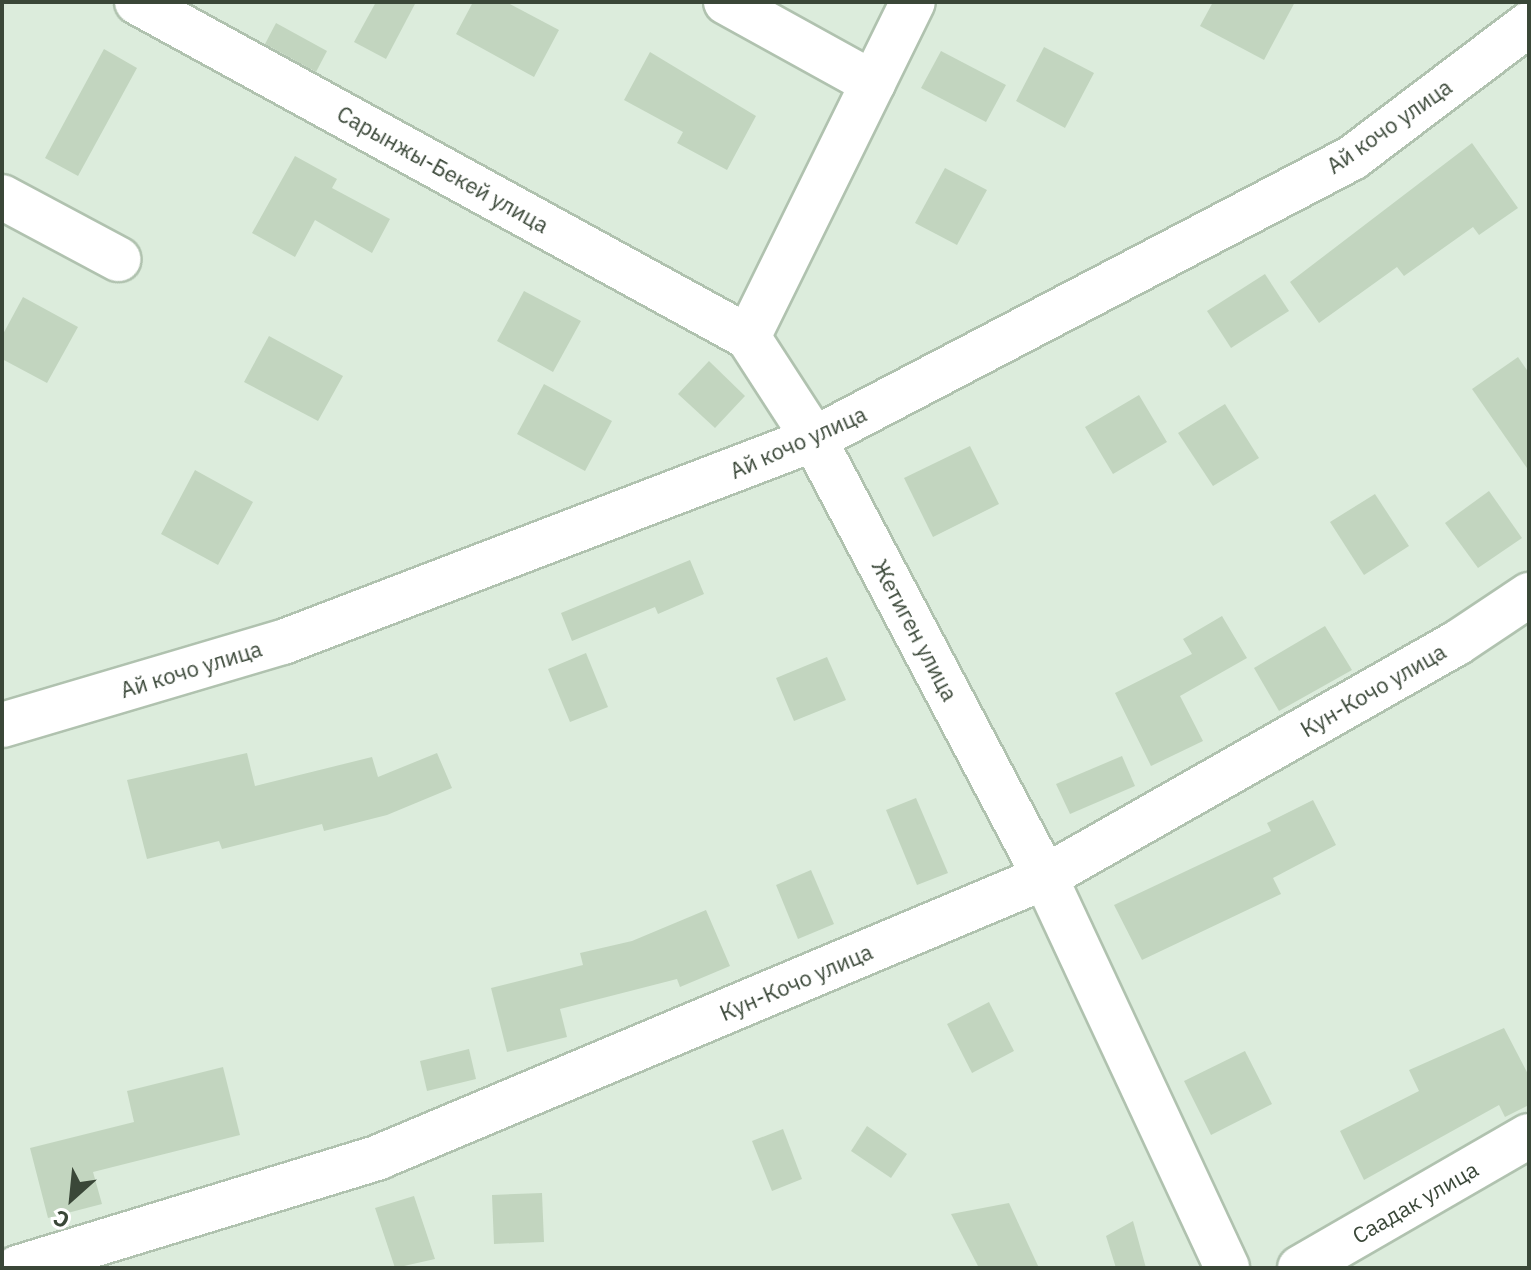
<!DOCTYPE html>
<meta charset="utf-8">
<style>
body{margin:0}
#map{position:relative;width:1531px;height:1270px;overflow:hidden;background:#eaf4ea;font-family:"IBM Plex Sans",sans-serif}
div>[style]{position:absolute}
.residential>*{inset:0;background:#dcecdc}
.building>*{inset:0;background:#c2d5bf}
.roads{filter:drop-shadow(2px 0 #b0c2af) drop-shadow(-2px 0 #b0c2af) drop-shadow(0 2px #b0c2af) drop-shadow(0 -2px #b0c2af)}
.minor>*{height:44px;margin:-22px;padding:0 22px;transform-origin:22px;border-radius:22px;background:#fff}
span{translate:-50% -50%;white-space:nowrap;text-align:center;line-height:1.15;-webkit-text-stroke:6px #fff;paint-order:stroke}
.street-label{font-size:22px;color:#3a4738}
.frame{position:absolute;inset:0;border:4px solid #3a4738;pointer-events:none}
.north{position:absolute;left:32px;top:1158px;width:80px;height:80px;-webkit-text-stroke:6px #fff;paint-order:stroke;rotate:207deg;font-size:22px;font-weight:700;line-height:32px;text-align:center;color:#3a4738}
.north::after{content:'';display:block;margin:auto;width:28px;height:36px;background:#3a4738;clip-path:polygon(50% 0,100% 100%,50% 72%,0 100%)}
</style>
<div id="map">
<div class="residential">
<div style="clip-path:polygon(2px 2px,1529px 2px,1529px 1268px,2px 1268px)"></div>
</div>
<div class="building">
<div style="clip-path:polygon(376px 2px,416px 2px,386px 59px,354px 42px)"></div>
<div style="clip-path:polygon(473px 2px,506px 2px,559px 30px,534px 77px,456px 34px)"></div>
<div style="clip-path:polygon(1213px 2px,1295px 2px,1264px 60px,1200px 26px)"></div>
<div style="clip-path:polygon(276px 23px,327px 51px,316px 72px,265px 44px)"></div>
<div style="clip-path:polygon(1044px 47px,1094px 73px,1065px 128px,1016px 101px)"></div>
<div style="clip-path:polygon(104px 49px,137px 68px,78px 176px,45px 158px)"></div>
<div style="clip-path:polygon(941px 51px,1006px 85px,986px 122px,921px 88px)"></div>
<div style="clip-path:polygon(650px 52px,756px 116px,727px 170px,677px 143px,683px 132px,624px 100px)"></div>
<div style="clip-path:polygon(1472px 143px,1518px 208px,1479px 235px,1473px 227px,1404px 276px,1397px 267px,1319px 323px,1290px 282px)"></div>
<div style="clip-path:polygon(295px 156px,337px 179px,332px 188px,390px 219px,372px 253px,315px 220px,295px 257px,252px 233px)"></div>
<div style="clip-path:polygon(945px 168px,987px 190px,957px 245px,915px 223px)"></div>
<div style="clip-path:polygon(1265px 274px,1289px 311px,1231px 348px,1207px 311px)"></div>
<div style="clip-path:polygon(524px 291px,581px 321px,553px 372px,497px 341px)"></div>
<div style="clip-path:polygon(23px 297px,78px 327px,47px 383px,2px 359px,2px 336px)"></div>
<div style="clip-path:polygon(269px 336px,343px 376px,318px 421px,244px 382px)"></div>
<div style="clip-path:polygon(1518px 357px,1529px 373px,1529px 471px,1472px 389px)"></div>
<div style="clip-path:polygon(709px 361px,745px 396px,715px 428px,678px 394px)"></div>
<div style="clip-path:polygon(544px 384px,612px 421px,585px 471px,517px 434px)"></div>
<div style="clip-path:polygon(1139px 395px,1167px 442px,1113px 474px,1085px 427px)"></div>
<div style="clip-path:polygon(1225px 404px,1259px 458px,1213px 486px,1178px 433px)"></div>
<div style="clip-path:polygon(970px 446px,999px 504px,933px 537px,904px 478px)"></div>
<div style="clip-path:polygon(195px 470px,253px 502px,218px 565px,161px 534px)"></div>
<div style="clip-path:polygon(1489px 491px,1522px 538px,1478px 568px,1445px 523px)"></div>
<div style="clip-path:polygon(1375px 494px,1409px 546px,1364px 575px,1330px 522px)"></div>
<div style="clip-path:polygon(690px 560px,704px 594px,658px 614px,655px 607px,572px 641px,561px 613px)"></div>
<div style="clip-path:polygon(1222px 616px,1247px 658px,1180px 696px,1203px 741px,1151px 766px,1115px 693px,1192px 654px,1183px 639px)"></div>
<div style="clip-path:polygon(1325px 626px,1352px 670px,1279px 711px,1254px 668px)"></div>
<div style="clip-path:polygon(586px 653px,608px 707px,570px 722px,548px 669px)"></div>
<div style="clip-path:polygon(827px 657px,846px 700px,794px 721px,776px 678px)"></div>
<div style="clip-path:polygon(247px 753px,255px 786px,372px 757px,378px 777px,437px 753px,452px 788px,387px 815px,324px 831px,322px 824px,222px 849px,219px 841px,147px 859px,127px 780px)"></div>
<div style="clip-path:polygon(1122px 756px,1135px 786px,1070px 814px,1056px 784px)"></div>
<div style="clip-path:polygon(916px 798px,948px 873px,917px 885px,886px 810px)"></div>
<div style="clip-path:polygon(1313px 800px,1336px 845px,1273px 878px,1281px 894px,1142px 960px,1114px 905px,1271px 831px,1267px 823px)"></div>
<div style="clip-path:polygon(811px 870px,834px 924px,798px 939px,776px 885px)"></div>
<div style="clip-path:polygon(706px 910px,730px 966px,680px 987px,677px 979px,560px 1009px,567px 1037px,507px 1052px,491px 988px,583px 965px,580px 953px,632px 941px)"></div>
<div style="clip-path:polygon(989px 1002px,1014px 1051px,972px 1073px,947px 1024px)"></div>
<div style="clip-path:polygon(1504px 1028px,1529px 1076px,1529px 1105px,1505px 1117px,1499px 1105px,1364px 1180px,1340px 1131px,1419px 1091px,1409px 1070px)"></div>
<div style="clip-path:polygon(469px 1049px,476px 1079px,427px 1091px,420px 1061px)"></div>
<div style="clip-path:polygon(1245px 1051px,1272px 1104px,1211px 1135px,1184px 1081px)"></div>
<div style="clip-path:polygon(223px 1067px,240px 1135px,93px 1172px,102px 1204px,48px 1218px,30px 1148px,134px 1122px,127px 1091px)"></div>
<div style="clip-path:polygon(867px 1126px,907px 1154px,891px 1178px,851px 1151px)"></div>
<div style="clip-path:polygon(783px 1129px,802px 1179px,772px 1191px,752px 1141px)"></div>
<div style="clip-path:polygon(542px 1193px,544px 1242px,494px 1244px,492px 1195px)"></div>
<div style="clip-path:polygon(414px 1196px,435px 1259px,395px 1268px,375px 1208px)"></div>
<div style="clip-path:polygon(1009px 1203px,1039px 1268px,979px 1268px,951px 1214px)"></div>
<div style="clip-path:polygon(1133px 1221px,1146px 1268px,1116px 1268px,1106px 1236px)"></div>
</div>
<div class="roads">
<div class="minor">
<div style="left:137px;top:2px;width:697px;rotate:28.74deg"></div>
<div style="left:748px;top:337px;width:121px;rotate:57.1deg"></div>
<div style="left:814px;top:439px;width:495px;rotate:62.2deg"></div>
<div style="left:1045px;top:877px;width:431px;rotate:65deg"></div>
<div style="left:726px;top:2px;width:168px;rotate:28.9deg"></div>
<div style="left:2px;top:197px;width:132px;rotate:28.1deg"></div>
<div style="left:748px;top:337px;width:373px;rotate:-63.8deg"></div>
<div style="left:2px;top:725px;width:293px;rotate:-16.5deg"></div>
<div style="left:283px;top:642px;width:568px;rotate:-20.92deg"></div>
<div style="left:814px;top:439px;width:607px;rotate:-27.58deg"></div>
<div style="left:1352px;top:158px;width:222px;rotate:-37.1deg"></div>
<div style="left:17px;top:1268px;width:379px;rotate:-17deg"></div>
<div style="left:379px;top:1157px;width:722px;rotate:-22.8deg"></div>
<div style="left:1045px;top:877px;width:474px;rotate:-29.6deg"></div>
<div style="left:1457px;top:643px;width:87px;rotate:-33.7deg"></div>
<div style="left:1300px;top:1268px;width:264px;rotate:-30deg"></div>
</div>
</div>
<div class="street-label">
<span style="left:1389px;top:126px;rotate:-35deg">Ай кочо улица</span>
<span style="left:443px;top:169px;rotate:29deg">Сарынжы-Бекей улица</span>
<span style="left:798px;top:442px;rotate:-24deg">Ай кочо улица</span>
<span style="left:915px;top:630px;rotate:62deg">Жетиген улица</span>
<span style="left:191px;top:669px;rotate:-17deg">Ай кочо улица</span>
<span style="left:1373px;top:690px;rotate:-30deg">Кун-Кочо улица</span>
<span style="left:796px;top:982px;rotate:-23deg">Кун-Кочо улица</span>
<span style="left:1415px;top:1202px;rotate:-30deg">Саадак улица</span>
</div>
<div class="frame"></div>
<div class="north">С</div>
</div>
